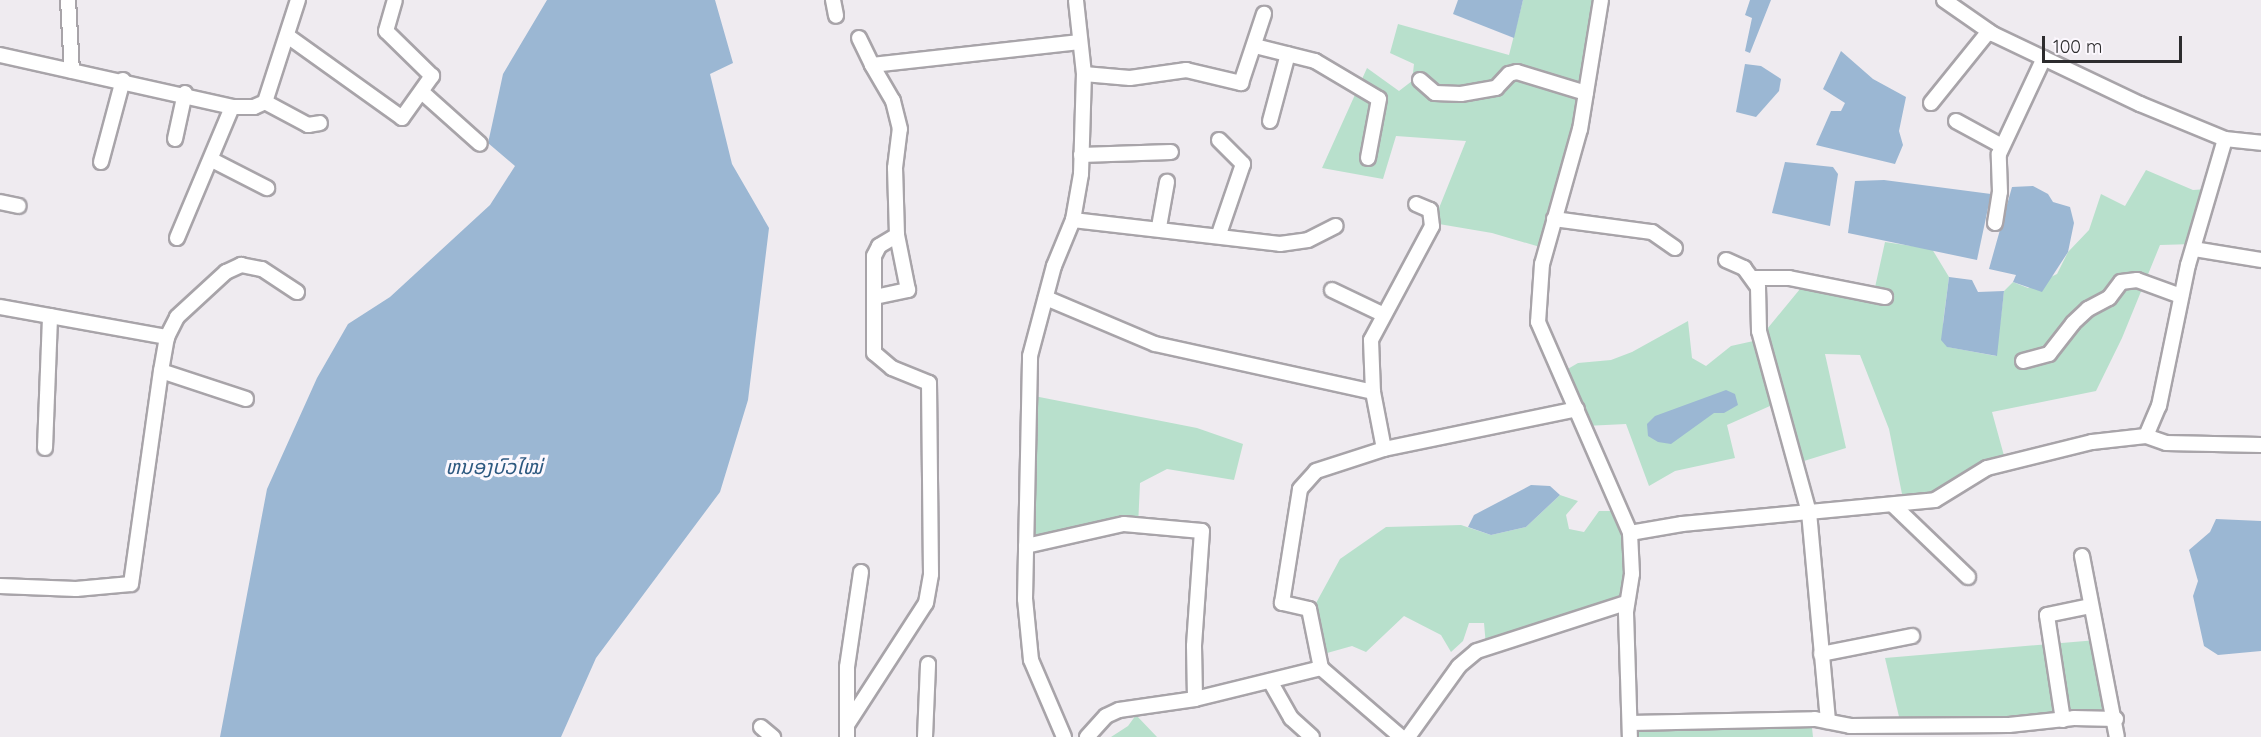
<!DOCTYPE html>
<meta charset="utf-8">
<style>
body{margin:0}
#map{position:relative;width:2261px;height:737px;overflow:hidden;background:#efebf0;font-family:Quicksand,"Noto Sans Lao",sans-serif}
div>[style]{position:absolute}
.green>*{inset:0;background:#b8e0cc}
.water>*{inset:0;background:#9bb7d3}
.roads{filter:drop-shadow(2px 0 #a8a4a9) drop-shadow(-2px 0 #a8a4a9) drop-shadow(0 2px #a8a4a9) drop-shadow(0 -2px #a8a4a9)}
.minor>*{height:14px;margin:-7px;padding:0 7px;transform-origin:7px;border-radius:7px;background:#fff}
span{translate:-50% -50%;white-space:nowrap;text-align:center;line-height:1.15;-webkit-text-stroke:6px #fcf8fe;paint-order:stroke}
.water-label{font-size:20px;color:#2d5980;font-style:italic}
.scale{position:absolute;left:2042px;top:36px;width:140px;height:27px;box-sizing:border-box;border:3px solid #2d2c2e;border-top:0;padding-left:8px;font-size:18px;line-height:21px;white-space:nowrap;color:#2d2c2e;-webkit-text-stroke:4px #fcf8fe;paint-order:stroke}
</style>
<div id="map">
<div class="green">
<div style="clip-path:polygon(1523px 0,1598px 0,1590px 56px,1547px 249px,1492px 233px,1433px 223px,1466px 141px,1396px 136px,1383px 179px,1322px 168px,1367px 68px,1399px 91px,1412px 81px,1414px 64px,1390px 53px,1398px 24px,1509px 55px)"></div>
<div style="clip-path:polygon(2146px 170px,2193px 190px,2207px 189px,2194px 244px,2160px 245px,2122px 338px,2096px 391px,1992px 412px,2006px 463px,1904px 504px,1889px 429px,1860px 355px,1825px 354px,1846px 448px,1791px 465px,1779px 402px,1727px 425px,1735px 458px,1675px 471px,1649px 486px,1626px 424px,1585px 426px,1561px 373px,1578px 363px,1611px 360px,1632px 352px,1688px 321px,1692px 358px,1706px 366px,1731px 346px,1758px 340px,1800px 289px,1872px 301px,1885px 242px,1932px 249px,1949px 277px,1943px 323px,1948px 347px,1996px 356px,2004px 291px,2013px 282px,2028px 288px,2057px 274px,2068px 252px,2089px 230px,2101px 194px,2125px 206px)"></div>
<div style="clip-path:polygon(1029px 395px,1197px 428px,1243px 444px,1234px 480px,1167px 469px,1140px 483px,1138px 527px,1026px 546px)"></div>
<div style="clip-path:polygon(1560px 495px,1578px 501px,1566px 515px,1569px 529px,1584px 532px,1599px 511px,1618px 511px,1625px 521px,1626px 603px,1486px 646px,1484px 623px,1469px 623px,1463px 641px,1451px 652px,1441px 635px,1404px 616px,1366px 652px,1352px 646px,1320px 655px,1315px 605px,1340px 559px,1386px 527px,1461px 525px,1491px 535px,1526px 527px)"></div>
<div style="clip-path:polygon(2097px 640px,2116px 719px,1901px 725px,1885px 658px)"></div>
<div style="clip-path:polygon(1136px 715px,1157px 737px,1111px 737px,1128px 726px)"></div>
<div style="clip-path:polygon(1811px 719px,1813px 737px,1630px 737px,1630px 723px)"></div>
</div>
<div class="water">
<div style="clip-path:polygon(547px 0,715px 0,733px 63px,710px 74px,732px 164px,769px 228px,748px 400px,720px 492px,596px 658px,561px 737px,220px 737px,267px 489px,317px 378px,348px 324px,390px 297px,490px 205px,515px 166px,488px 143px,492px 125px,503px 74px)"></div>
<div style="clip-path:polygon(1458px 0,1523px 0,1514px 38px,1453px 14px)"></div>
<div style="clip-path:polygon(1750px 0,1771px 0,1750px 53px,1745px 51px,1752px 18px,1745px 15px)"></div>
<div style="clip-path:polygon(1841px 51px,1873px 79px,1906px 97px,1899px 131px,1903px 145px,1895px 164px,1816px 145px,1831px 111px,1841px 111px,1845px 103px,1823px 89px)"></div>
<div style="clip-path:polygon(1745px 64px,1761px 66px,1781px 79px,1779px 91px,1756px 117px,1736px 112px)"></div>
<div style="clip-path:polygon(1785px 162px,1833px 167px,1838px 174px,1830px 226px,1772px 213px)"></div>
<div style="clip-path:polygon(1884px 180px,1991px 194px,1977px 260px,1848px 233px,1855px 181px)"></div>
<div style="clip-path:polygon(2033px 186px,2048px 194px,2053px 202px,2070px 207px,2074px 223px,2068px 252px,2042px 292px,2013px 282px,2016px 275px,1989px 269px,2012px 187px)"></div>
<div style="clip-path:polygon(1949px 277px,1972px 280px,1978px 292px,2004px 291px,1997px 356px,1947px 347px,1941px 340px)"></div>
<div style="clip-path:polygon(1726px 390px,1735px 394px,1738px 405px,1724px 413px,1714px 413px,1671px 444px,1658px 442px,1648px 436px,1647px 424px,1655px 416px)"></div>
<div style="clip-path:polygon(1531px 485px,1550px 486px,1560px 495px,1526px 527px,1491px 535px,1468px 527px,1474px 515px)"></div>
<div style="clip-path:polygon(2216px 519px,2261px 521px,2261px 651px,2218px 655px,2204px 646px,2193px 596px,2198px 581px,2189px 550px,2210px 532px)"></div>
</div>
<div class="roads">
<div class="minor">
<div style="left:68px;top:0;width:71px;rotate:86.8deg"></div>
<div style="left:833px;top:0;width:16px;rotate:79deg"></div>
<div style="left:1601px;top:0;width:131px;rotate:99.2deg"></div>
<div style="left:1580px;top:129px;width:140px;rotate:105.7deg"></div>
<div style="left:1542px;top:264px;width:58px;rotate:93.9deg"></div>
<div style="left:1538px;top:322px;width:230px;rotate:66.4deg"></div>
<div style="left:1630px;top:533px;width:41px;rotate:87.2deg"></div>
<div style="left:1632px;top:574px;width:39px;rotate:99deg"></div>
<div style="left:1626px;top:613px;width:124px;rotate:88.2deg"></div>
<div style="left:1944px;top:0;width:60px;rotate:34.8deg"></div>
<div style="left:1993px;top:34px;width:163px;rotate:25.5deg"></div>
<div style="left:2140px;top:104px;width:92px;rotate:22.4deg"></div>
<div style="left:2225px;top:139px;width:36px;rotate:6deg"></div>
<div style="left:289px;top:37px;width:139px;rotate:35.6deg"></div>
<div style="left:402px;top:118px;width:52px;rotate:-54.5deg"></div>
<div style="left:432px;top:76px;width:64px;rotate:-135.6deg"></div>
<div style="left:386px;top:31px;width:32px;rotate:-74deg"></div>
<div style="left:859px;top:38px;width:30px;rotate:64deg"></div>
<div style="left:872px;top:65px;width:209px;rotate:-6.3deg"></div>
<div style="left:1255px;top:46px;width:62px;rotate:14deg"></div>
<div style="left:1315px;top:61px;width:74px;rotate:30.7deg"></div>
<div style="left:1379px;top:99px;width:60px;rotate:100.6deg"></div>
<div style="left:0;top:55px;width:238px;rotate:12.6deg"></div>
<div style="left:232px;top:107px;width:22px"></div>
<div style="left:254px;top:107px;width:12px;rotate:-24deg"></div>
<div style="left:265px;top:102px;width:107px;rotate:-72.1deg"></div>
<div style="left:1084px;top:74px;width:46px;rotate:5deg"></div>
<div style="left:1130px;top:78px;width:57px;rotate:-8.1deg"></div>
<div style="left:1186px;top:70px;width:57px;rotate:13.3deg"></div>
<div style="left:1241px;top:83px;width:73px;rotate:-71.6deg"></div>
<div style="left:1420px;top:80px;width:20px;rotate:41deg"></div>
<div style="left:1435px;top:93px;width:26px;rotate:2deg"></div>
<div style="left:1461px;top:94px;width:36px;rotate:-10deg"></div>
<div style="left:1496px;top:88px;width:19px;rotate:-47deg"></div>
<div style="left:1509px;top:74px;width:8px;rotate:-14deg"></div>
<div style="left:1517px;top:72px;width:72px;rotate:16.9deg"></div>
<div style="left:423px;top:93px;width:76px;rotate:41.8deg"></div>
<div style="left:265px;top:102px;width:49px;rotate:28.1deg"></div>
<div style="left:308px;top:125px;width:12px;rotate:-9deg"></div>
<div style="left:1931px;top:103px;width:92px;rotate:-51.1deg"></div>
<div style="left:1270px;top:121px;width:69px;rotate:-75deg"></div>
<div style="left:1956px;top:121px;width:52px;rotate:28.5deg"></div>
<div style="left:175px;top:139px;width:47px;rotate:-77.7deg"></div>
<div style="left:1219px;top:140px;width:34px;rotate:45deg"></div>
<div style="left:1243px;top:164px;width:74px;rotate:108.9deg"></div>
<div style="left:1081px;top:155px;width:90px;rotate:-1.9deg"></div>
<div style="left:212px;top:160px;width:62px;rotate:27deg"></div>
<div style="left:101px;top:162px;width:85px;rotate:-75deg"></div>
<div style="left:0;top:202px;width:19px;rotate:12deg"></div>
<div style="left:1554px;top:219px;width:99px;rotate:7.6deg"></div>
<div style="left:1652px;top:232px;width:28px;rotate:35deg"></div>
<div style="left:1073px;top:220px;width:208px;rotate:6.6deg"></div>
<div style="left:1280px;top:244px;width:28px;rotate:-8deg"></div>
<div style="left:1308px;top:240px;width:31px;rotate:-27deg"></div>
<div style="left:1995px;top:223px;width:31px;rotate:-81deg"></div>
<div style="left:2000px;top:192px;width:38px;rotate:-92deg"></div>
<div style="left:1999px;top:154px;width:106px;rotate:-64.9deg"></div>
<div style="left:1159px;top:227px;width:46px;rotate:-79.9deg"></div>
<div style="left:177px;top:238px;width:142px;rotate:-67.2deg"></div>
<div style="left:2194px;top:249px;width:68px;rotate:9.3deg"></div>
<div style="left:1726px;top:260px;width:20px;rotate:24deg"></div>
<div style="left:1744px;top:268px;width:24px;rotate:54deg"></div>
<div style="left:1758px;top:287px;width:44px;rotate:88.7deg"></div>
<div style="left:1759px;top:331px;width:188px;rotate:74.6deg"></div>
<div style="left:1809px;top:512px;width:210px;rotate:84.8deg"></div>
<div style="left:1755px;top:278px;width:34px"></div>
<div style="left:1789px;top:278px;width:98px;rotate:11.2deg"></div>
<div style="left:1332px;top:290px;width:55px;rotate:25.6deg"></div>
<div style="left:875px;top:297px;width:34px;rotate:-12deg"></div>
<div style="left:908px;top:290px;width:56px;rotate:-101.3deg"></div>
<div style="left:1046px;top:298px;width:118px;rotate:22.9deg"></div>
<div style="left:1155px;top:344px;width:223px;rotate:12.4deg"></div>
<div style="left:0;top:307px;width:170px;rotate:10.2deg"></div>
<div style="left:2023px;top:361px;width:27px;rotate:-15deg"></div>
<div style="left:2049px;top:354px;width:39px;rotate:-52deg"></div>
<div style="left:2073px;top:323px;width:21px;rotate:-43deg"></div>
<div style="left:2088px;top:309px;width:24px;rotate:-28deg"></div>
<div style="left:2109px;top:298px;width:20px;rotate:-53deg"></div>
<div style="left:2121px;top:282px;width:16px;rotate:-7deg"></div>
<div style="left:2137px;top:280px;width:47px;rotate:20deg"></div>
<div style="left:246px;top:399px;width:89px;rotate:-161.8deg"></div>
<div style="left:161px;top:371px;width:35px;rotate:-80deg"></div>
<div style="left:167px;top:337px;width:22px;rotate:-63deg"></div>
<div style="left:177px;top:317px;width:67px;rotate:-42.6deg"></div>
<div style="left:226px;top:272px;width:17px;rotate:-25deg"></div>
<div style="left:241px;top:265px;width:21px;rotate:11deg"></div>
<div style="left:262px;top:269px;width:42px;rotate:33.3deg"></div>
<div style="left:2146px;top:436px;width:21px;rotate:19deg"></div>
<div style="left:2166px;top:443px;width:95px;rotate:1.2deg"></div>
<div style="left:45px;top:448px;width:132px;rotate:-87.8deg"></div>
<div style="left:1384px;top:449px;width:58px;rotate:-100.9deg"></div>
<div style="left:1373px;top:392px;width:52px;rotate:-92.2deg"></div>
<div style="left:1371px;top:340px;width:129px;rotate:-61.8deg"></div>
<div style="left:1432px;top:226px;width:16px;rotate:-97deg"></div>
<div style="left:1430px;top:210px;width:15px;rotate:-157deg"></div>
<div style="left:1893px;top:505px;width:104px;rotate:43.8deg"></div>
<div style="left:1630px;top:533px;width:53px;rotate:-9.8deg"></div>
<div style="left:1682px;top:524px;width:254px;rotate:-5.4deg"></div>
<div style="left:1935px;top:500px;width:61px;rotate:-31.6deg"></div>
<div style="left:1987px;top:468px;width:108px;rotate:-13.9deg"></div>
<div style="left:2092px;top:442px;width:54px;rotate:-6.3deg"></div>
<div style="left:2146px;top:436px;width:33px;rotate:-67deg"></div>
<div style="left:2159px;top:406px;width:144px;rotate:-78.4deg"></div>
<div style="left:2188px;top:265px;width:131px;rotate:-73.6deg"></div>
<div style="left:1026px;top:546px;width:100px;rotate:-12.7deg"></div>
<div style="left:1124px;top:524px;width:78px;rotate:5.1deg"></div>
<div style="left:1202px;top:531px;width:115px;rotate:94deg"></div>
<div style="left:1194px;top:646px;width:53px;rotate:88.9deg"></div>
<div style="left:2082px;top:556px;width:184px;rotate:79.1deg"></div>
<div style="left:0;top:586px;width:76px;rotate:2.3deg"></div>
<div style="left:76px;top:589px;width:55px;rotate:-5.2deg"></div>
<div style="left:131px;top:584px;width:215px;rotate:-82deg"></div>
<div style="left:1821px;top:654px;width:93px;rotate:-11.2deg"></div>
<div style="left:1270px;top:681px;width:43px;rotate:60.4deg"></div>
<div style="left:1291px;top:718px;width:28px;rotate:42deg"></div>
<div style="left:2063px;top:720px;width:106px;rotate:-98.7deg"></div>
<div style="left:2047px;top:615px;width:45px;rotate:-11.6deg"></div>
<div style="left:1630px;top:723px;width:185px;rotate:-1.2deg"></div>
<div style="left:1815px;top:719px;width:36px;rotate:11deg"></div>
<div style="left:1850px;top:726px;width:159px;rotate:-0.4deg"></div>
<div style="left:2009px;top:725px;width:65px;rotate:-6.1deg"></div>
<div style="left:2074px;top:718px;width:42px;rotate:1.4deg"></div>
<div style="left:847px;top:725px;width:145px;rotate:-57.1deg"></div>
<div style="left:926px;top:603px;width:29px;rotate:-80deg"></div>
<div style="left:931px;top:574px;width:191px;rotate:-90.6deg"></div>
<div style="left:929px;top:383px;width:40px;rotate:-158deg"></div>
<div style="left:892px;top:368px;width:23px;rotate:-140deg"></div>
<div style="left:874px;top:353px;width:97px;rotate:-90deg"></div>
<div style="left:874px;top:256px;width:11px;rotate:-63deg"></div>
<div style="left:879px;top:246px;width:21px;rotate:-31deg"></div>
<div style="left:897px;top:235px;width:67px;rotate:-91.7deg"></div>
<div style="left:895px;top:168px;width:39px;rotate:-83deg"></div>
<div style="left:900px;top:129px;width:29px;rotate:-104deg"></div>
<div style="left:893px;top:101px;width:42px;rotate:-120.3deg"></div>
<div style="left:761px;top:727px;width:16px;rotate:40deg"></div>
<div style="left:847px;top:737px;width:70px;rotate:-90deg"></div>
<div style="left:847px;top:667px;width:96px;rotate:-81.6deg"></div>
<div style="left:925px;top:737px;width:73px;rotate:-87.6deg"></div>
<div style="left:1064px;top:737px;width:84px;rotate:-113.2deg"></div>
<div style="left:1031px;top:660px;width:61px;rotate:-95.6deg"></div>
<div style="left:1025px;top:599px;width:243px;rotate:-88.8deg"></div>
<div style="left:1030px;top:356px;width:93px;rotate:-75.1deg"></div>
<div style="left:1054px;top:266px;width:50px;rotate:-67.6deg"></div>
<div style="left:1073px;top:220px;width:47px;rotate:-80.1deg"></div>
<div style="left:1081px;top:174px;width:100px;rotate:-88.3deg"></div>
<div style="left:1084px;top:74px;width:74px;rotate:-96.2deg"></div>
<div style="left:1087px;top:737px;width:28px;rotate:-48deg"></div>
<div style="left:1106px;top:716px;width:14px;rotate:-25deg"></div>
<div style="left:1119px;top:710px;width:77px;rotate:-8.2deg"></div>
<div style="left:1195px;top:699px;width:130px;rotate:-13.8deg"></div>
<div style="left:1401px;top:737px;width:106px;rotate:-139.2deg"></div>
<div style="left:1321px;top:668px;width:60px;rotate:-101.5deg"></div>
<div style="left:1309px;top:609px;width:28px;rotate:-167deg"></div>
<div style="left:1282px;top:603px;width:115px;rotate:-81deg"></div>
<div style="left:1300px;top:489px;width:24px;rotate:-48deg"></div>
<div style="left:1316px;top:471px;width:71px;rotate:-17.9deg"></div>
<div style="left:1384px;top:449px;width:197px;rotate:-11.7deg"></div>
<div style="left:1408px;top:737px;width:87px;rotate:-54.3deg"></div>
<div style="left:1459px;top:666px;width:23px;rotate:-40deg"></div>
<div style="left:1477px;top:651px;width:157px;rotate:-17.9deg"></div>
</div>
</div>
<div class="water-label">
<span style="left:494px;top:466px">ຫນອງບົວໄໝ່</span>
</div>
<div class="scale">100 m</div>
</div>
